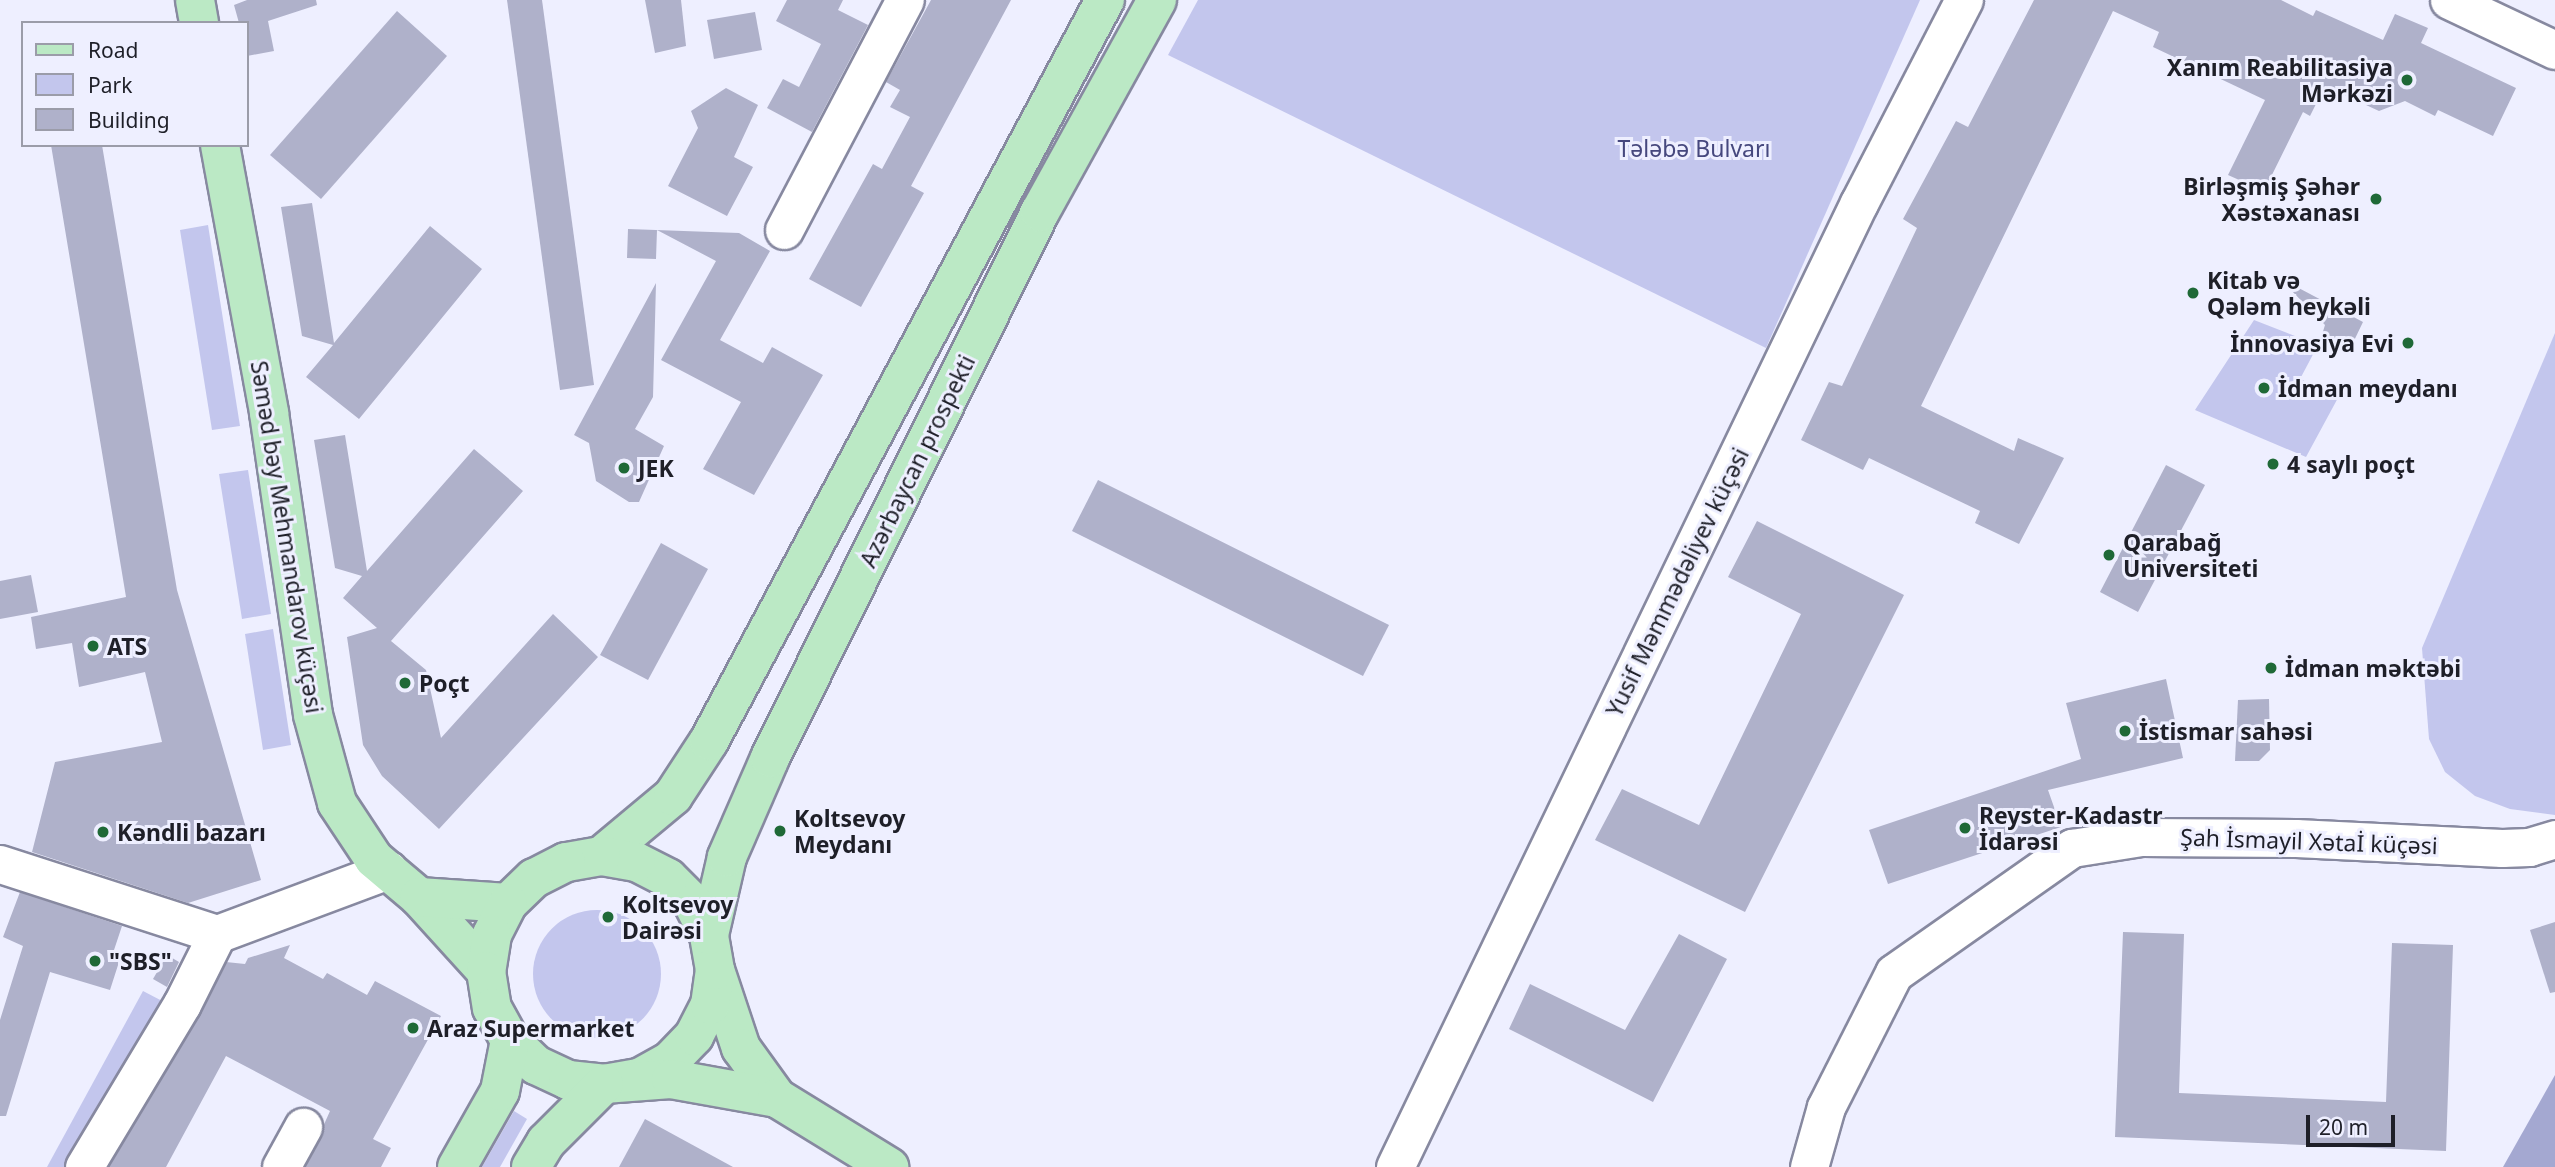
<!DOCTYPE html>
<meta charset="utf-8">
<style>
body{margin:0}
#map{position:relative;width:2555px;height:1167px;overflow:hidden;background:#eeefff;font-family:"Noto Sans",sans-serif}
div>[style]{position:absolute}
.green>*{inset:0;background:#c3c6ed}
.round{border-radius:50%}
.forest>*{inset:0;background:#a4a8d1}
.building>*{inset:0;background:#afb1ca}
.roads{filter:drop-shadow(2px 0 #8789a0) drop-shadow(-2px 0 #8789a0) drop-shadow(0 2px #8789a0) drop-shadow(0 -2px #8789a0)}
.minor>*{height:37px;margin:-18.5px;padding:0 18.5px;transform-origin:18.5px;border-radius:18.5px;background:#fff}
.major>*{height:38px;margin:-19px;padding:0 19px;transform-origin:19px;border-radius:19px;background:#bbe9c5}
.dots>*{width:19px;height:19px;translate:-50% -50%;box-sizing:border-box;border:4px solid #eeefff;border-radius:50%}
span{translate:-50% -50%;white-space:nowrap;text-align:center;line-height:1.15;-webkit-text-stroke:6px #eeefff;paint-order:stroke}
.poi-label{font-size:23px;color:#1e1f28;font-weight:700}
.right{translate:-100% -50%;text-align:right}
.left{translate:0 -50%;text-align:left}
.park-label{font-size:23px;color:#46487e}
.street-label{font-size:23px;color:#1e1f28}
.legend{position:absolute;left:21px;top:21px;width:228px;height:126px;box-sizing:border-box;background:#eeefff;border:2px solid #9b9ca9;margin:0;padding:9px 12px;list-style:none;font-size:21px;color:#1e1f28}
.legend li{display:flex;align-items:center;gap:14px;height:35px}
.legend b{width:35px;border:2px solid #9b9ca9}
.scale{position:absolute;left:2306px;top:1115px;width:89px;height:32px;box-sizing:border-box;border:4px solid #1e1f28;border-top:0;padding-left:9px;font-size:21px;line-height:24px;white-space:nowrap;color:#1e1f28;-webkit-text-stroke:5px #eeefff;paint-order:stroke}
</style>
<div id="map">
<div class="green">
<div style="clip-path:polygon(1198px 0,1920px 0,1766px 348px,1168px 55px)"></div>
<div style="clip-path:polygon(208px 225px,240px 426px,212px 430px,180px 230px)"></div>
<div style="clip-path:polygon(2254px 320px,2318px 345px,2300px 379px,2339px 396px,2306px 457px,2195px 410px)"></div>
<div style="clip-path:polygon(2555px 333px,2555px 815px,2510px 809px,2475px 796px,2445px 772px,2429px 739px,2422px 648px)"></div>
<div style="clip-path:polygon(248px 470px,271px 614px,242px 619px,219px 474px)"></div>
<div style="clip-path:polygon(273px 629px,291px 745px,263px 750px,245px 634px)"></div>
<div class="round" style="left:533px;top:910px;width:128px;height:128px"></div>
<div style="clip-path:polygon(143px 991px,166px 1003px,76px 1167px,47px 1167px)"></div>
<div style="clip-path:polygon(514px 1111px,527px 1119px,500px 1167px,482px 1167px)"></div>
</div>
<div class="forest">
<div style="clip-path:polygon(2555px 1075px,2555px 1167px,2503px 1167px)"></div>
</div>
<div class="building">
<div style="clip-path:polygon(247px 0,316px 0,317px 5px,268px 21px,274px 51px,247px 56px,247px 23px,239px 23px,234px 5px)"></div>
<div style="clip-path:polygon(507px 0,542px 0,594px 385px,560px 390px)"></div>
<div style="clip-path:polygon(645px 0,681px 0,686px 46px,655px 53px)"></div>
<div style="clip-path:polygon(787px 0,843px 0,838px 10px,868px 25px,812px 132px,767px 108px,783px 79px,799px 87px,821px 44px,776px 21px)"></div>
<div style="clip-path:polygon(931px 0,1011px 0,911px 186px,924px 193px,861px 307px,809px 279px,873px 164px,882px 169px,910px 117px,890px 107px,900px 90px,886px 82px)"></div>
<div style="clip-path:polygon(2034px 0,2281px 0,2313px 16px,2316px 10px,2383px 40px,2395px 14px,2428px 28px,2421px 43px,2516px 88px,2493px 136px,2438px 110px,2435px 116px,2405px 101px,2379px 111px,2325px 86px,2310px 116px,2303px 112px,2264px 191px,2228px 175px,2265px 100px,2153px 47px,2159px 32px,2113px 11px,1921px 406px,2014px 451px,2018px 438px,2064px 458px,2019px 544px,1975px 523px,1980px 511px,1869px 458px,1863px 470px,1801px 440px,1829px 382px,1842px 386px,1917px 228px,1903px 219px,1956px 121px,1968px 127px)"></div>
<div style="clip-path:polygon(397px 11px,447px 56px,321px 199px,270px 155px)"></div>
<div style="clip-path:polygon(755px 12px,762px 50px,714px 59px,707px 20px)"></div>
<div style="clip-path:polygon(726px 88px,758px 105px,734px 157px,753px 167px,727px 216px,668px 186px,698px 128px,691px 111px)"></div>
<div style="clip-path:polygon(51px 145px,102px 145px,177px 590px,261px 880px,188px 903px,32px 852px,55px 762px,162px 742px,145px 672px,79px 687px,72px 643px,36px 649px,31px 617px,126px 597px)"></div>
<div style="clip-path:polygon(312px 203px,334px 343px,430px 226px,482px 269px,359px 419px,306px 377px,333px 345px,302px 336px,281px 207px)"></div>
<div style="clip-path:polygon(628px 229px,739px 233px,770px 251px,720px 340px,763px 363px,772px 347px,823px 375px,754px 495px,703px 469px,741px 402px,661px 360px,716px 261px,657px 230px,656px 259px,627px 258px)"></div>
<div style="clip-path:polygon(656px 283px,653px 397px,635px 429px,664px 446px,639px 502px,629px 502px,596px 481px,589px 443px,574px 435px)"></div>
<div style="clip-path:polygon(2293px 285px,2363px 322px,2350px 349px,2321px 338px,2325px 325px,2290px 289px)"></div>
<div style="clip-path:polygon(345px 435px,367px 571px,474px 449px,523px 491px,391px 641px,426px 670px,441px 738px,553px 614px,598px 657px,439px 829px,382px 776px,363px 745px,347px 637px,377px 628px,343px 598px,362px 576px,335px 568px,314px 440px)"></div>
<div style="clip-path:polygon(2166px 465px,2205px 485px,2138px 612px,2100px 592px)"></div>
<div style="clip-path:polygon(1098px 480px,1389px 625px,1363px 676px,1072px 531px)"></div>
<div style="clip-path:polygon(1757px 521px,1904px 595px,1745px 912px,1595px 840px,1622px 789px,1699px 825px,1801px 614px,1728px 577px)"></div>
<div style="clip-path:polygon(661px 543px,708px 569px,648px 680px,600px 655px)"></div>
<div style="clip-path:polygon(31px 575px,38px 612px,0 619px,0 581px)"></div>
<div style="clip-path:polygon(2166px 679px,2183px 758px,2048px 790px,2061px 827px,1888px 884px,1869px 830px,2081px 759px,2066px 703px)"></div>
<div style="clip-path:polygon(2269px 699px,2270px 750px,2259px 761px,2235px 761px,2238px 700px)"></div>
<div style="clip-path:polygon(20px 892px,122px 926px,111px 959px,119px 962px,110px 990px,50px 972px,6px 1116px,0 1116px,0 1020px,23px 946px,3px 937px)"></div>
<div style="clip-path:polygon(2555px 922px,2555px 992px,2550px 993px,2530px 930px)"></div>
<div style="clip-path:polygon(2123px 932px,2184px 934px,2179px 1093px,2386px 1102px,2392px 943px,2453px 945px,2446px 1151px,2115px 1137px)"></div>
<div style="clip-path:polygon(1679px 934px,1727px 959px,1653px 1102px,1509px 1029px,1530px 984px,1625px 1030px)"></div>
<div style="clip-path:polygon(290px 945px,284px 958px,323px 979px,327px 973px,367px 995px,375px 981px,441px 1016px,373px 1139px,391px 1148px,381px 1167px,305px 1167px,330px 1111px,226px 1056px,166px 1167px,108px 1167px,226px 962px,245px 964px,248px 958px)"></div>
<div style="clip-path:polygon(167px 955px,179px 962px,167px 987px,153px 979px)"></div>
<div style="clip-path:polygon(645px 1119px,733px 1167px,619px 1167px)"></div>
</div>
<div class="roads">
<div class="minor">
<div style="left:2449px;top:0;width:117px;rotate:25.3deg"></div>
<div style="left:784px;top:230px;width:260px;rotate:-62.3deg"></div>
<div style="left:0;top:864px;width:228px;rotate:17.9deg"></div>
<div style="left:217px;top:934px;width:183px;rotate:-20.5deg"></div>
<div style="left:84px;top:1167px;width:190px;rotate:-59deg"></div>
<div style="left:182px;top:1004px;width:78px;rotate:-63.4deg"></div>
<div style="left:281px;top:1167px;width:46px;rotate:-61.2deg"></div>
<div style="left:1395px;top:1167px;width:1070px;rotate:-64.3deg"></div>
<div style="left:1859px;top:203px;width:229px;rotate:-62.7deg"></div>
<div style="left:1809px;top:1167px;width:62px;rotate:-74.2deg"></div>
<div style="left:1826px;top:1107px;width:150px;rotate:-63.1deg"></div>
<div style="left:1894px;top:973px;width:218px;rotate:-35.1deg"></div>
<div style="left:2072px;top:848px;width:70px;rotate:-9.1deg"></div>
<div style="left:2141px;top:837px;width:155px;rotate:0.4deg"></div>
<div style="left:2296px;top:838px;width:206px;rotate:2.8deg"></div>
<div style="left:2502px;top:848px;width:27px;rotate:-2deg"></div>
<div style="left:2529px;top:847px;width:27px;rotate:-17deg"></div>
</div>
<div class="major">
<div style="left:195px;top:0;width:23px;rotate:80deg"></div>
<div style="left:220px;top:145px;width:272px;rotate:79.6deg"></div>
<div style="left:269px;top:413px;width:305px;rotate:81.7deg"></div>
<div style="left:313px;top:715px;width:91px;rotate:74.7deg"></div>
<div style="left:337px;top:803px;width:67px;rotate:56.5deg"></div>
<div style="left:374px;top:859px;width:59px;rotate:40.2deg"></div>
<div style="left:419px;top:897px;width:100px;rotate:47.8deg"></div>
<div style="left:601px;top:856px;width:94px;rotate:-39.8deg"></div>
<div style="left:673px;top:796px;width:66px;rotate:-56.8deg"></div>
<div style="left:709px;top:741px;width:840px;rotate:-61.88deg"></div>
<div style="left:419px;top:897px;width:89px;rotate:3.9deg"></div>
<div style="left:709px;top:935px;width:80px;rotate:-77deg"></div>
<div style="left:727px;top:857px;width:108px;rotate:-66.5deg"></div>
<div style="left:770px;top:758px;width:609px;rotate:-63.69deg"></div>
<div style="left:1040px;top:212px;width:242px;rotate:-61.1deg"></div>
<div style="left:716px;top:973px;width:79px;rotate:71.6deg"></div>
<div style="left:741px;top:1048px;width:62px;rotate:54.2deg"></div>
<div style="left:604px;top:1084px;width:36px;rotate:-10deg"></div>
<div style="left:639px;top:1078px;width:35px;rotate:-29deg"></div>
<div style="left:670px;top:1061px;width:35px;rotate:-46deg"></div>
<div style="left:694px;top:1036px;width:35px;rotate:-63deg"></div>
<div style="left:710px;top:1005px;width:35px;rotate:-82deg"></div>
<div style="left:715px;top:970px;width:36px;rotate:-100deg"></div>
<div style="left:709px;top:935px;width:36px;rotate:-117deg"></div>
<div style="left:693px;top:903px;width:35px;rotate:-135deg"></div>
<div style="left:668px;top:878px;width:36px;rotate:-153deg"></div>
<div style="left:636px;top:862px;width:36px;rotate:-170deg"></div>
<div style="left:601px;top:856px;width:36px;rotate:170deg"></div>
<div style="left:566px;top:862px;width:36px;rotate:153deg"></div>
<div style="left:534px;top:878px;width:36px;rotate:136deg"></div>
<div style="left:508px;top:903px;width:36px;rotate:117deg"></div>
<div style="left:492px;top:935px;width:36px;rotate:99deg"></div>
<div style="left:486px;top:971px;width:37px;rotate:81deg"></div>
<div style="left:492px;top:1008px;width:37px;rotate:61deg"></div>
<div style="left:510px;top:1040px;width:36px;rotate:44deg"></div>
<div style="left:536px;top:1065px;width:35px;rotate:25deg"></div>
<div style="left:568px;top:1080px;width:36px;rotate:6deg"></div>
<div style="left:604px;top:1084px;width:67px;rotate:-4.3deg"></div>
<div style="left:671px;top:1079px;width:108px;rotate:10.2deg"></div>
<div style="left:777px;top:1098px;width:132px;rotate:31.6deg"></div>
<div style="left:457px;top:1167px;width:87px;rotate:-60.5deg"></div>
<div style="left:500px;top:1091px;width:52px;rotate:-78.9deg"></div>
<div style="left:531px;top:1167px;width:29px;rotate:-59deg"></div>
<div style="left:546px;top:1142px;width:82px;rotate:-45deg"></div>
</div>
</div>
<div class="dots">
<div style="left:2407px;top:80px;background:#1f6937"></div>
<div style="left:2376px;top:199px;background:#1f6937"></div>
<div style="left:2193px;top:293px;background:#1f6937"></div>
<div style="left:2408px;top:343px;background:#1f6937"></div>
<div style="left:2264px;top:388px;background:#1f6937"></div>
<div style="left:2273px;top:464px;background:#1f6937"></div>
<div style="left:624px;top:468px;background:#1f6937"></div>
<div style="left:2109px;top:555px;background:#1f6937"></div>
<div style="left:93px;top:646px;background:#1f6937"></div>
<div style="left:2271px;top:668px;background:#1f6937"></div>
<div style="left:405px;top:683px;background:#1f6937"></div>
<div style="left:2125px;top:731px;background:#1f6937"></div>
<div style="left:1965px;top:828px;background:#1f6937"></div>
<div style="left:780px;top:831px;background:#1f6937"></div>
<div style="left:103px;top:832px;background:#1f6937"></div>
<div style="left:608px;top:917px;background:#1f6937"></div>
<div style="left:95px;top:961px;background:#1f6937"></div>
<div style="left:413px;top:1028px;background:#1f6937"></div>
</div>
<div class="poi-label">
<span class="right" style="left:2393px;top:80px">Xanım Reabilitasiya<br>Mərkəzi</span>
<span class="right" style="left:2360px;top:199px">Birləşmiş Şəhər<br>Xəstəxanası</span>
<span class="left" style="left:2207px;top:293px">Kitab və<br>Qələm heykəli</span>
<span class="right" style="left:2394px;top:343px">İnnovasiya Evi</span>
<span class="left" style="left:2278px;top:388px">İdman meydanı</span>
<span class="left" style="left:2287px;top:464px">4 saylı poçt</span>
<span class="left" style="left:638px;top:468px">JEK</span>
<span class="left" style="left:2123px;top:555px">Qarabağ<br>Universiteti</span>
<span class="left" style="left:107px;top:646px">ATS</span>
<span class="left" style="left:2285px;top:668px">İdman məktəbi</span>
<span class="left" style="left:419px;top:683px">Poçt</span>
<span class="left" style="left:2139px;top:731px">İstismar sahəsi</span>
<span class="left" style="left:1979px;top:828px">Reyster-Kadastr<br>İdarəsi</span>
<span class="left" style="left:794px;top:831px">Koltsevoy<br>Meydanı</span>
<span class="left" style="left:117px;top:832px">Kəndli bazarı</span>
<span class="left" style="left:622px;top:917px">Koltsevoy<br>Dairəsi</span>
<span class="left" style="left:109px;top:961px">"SBS"</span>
<span class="left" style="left:427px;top:1028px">Araz Supermarket</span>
</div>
<div class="park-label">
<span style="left:1694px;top:148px">Tələbə Bulvarı</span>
</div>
<div class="street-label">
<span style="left:917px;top:461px;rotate:-64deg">Azərbaycan prospekti</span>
<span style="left:287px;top:537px;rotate:81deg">Səməd bəy Mehmandarov küçəsi</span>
<span style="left:1677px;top:582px;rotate:-64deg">Yusif Məmmədəliyev küçəsi</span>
<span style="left:2309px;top:841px;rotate:2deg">Şah İsmayil Xətaİ küçəsi</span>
</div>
<ul class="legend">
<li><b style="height:9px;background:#bbe9c5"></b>Road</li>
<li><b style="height:19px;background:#c3c6ed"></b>Park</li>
<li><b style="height:19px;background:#afb1ca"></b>Building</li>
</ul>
<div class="scale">20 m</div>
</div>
